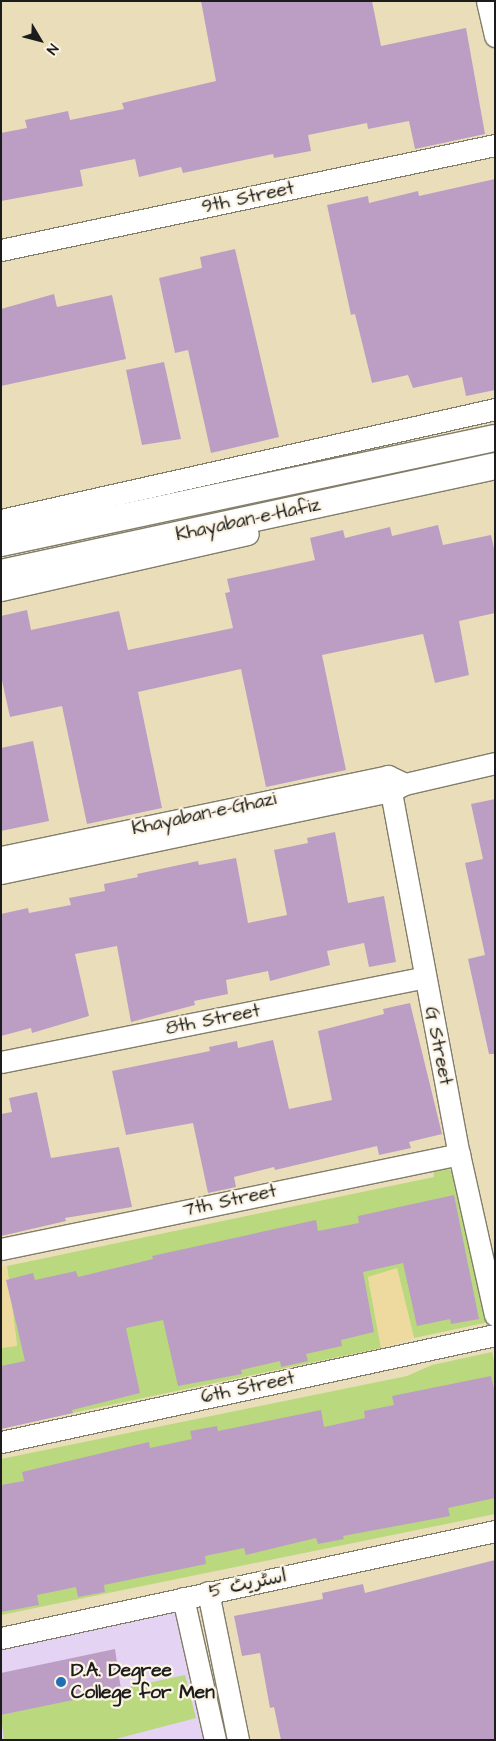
<!DOCTYPE html>
<meta charset="utf-8">
<style>
body{margin:0}
#map{position:relative;width:496px;height:1741px;overflow:hidden;background:#e9deb9;font-family:"Architects Daughter","Playpen Sans Arabic",sans-serif}
div>[style]{position:absolute}
.built>*{inset:0;background:#e4d3f2}
.green>*{inset:0;background:#bad87e}
.sand>*{inset:0;background:#eeda9e}
.building>*{inset:0;background:#bc9ec5}
.roads{filter:drop-shadow(1px 0 #827d6a) drop-shadow(-1px 0 #827d6a) drop-shadow(0 1px #827d6a) drop-shadow(0 -1px #827d6a)}
.minor>*{height:21px;margin:-10.5px;padding:0 10.5px;transform-origin:10.5px;border-radius:10.5px;background:#fff}
.major>*{height:26px;margin:-13px;padding:0 13px;transform-origin:13px;border-radius:13px;background:#fff}
.dots>*{width:14px;height:14px;translate:-50% -50%;box-sizing:border-box;border:2px solid #fcf5e5;border-radius:50%}
span{translate:-50% -50%;white-space:nowrap;text-align:center;line-height:1.15;-webkit-text-stroke:4.5px #fcf5e5;paint-order:stroke}
.street-label{font-size:19px;color:#1c1c1c}
.poi-label{font-size:19px;color:#1c1c1c;font-weight:700}
.left{translate:0 -50%;text-align:left}
.frame{position:absolute;inset:0;border:2px solid #1c1c1c;pointer-events:none}
.north{position:absolute;left:15px;top:15px;width:50px;height:50px;-webkit-text-stroke:4px #fcf5e5;paint-order:stroke;rotate:127deg;font-size:14px;font-weight:700;line-height:20px;text-align:center;color:#1c1c1c}
.north::after{content:'';display:block;margin:auto;width:18px;height:22px;background:#1c1c1c;clip-path:polygon(50% 0,100% 100%,50% 72%,0 100%)}
</style>
<div id="map">
<div class="built">
<div style="clip-path:polygon(177px 1609px,205px 1740px,1px 1740px,1px 1646px)"></div>
</div>
<div class="green">
<div style="clip-path:polygon(433px 1169px,449px 1169px,458px 1178px,489px 1322px,414px 1338px,397px 1269px,368px 1277px,381px 1348px,1px 1428px,1px 1348px,17px 1345px,7px 1266px,434px 1177px)"></div>
<div style="clip-path:polygon(492px 1352px,495px 1367px,495px 1514px,1px 1615px,1px 1459px,407px 1376px,432px 1365px)"></div>
<div style="clip-path:polygon(185px 1675px,196px 1718px,112px 1740px,4px 1740px,1px 1715px)"></div>
</div>
<div class="sand">
<div style="clip-path:polygon(7px 1266px,17px 1346px,1px 1348px,1px 1267px)"></div>
<div style="clip-path:polygon(397px 1268px,414px 1338px,381px 1348px,368px 1277px)"></div>
</div>
<div class="building">
<div style="clip-path:polygon(201px 1px,372px 1px,381px 46px,466px 28px,485px 134px,415px 149px,409px 121px,368px 129px,367px 123px,308px 135px,311px 151px,274px 158px,273px 154px,183px 173px,181px 167px,139px 177px,135px 159px,80px 170px,83px 186px,1px 201px,1px 133px,27px 128px,25px 120px,68px 111px,70px 120px,124px 109px,122px 103px,216px 81px)"></div>
<div style="clip-path:polygon(495px 179px,495px 390px,466px 396px,462px 377px,413px 388px,408px 375px,372px 383px,355px 314px,351px 315px,327px 205px,368px 196px,369px 203px,418px 191px,419px 196px)"></div>
<div style="clip-path:polygon(235px 249px,279px 437px,211px 453px,188px 350px,175px 353px,159px 278px,202px 268px,200px 257px)"></div>
<div style="clip-path:polygon(54px 294px,57px 307px,112px 295px,126px 359px,1px 386px,1px 309px)"></div>
<div style="clip-path:polygon(164px 362px,181px 439px,142px 445px,126px 370px)"></div>
<div style="clip-path:polygon(438px 525px,443px 545px,491px 535px,495px 553px,495px 613px,459px 621px,469px 675px,435px 683px,423px 634px,322px 655px,346px 770px,266px 787px,241px 669px,138px 692px,162px 808px,87px 824px,62px 706px,10px 717px,1px 676px,1px 616px,27px 610px,31px 630px,119px 611px,128px 650px,233px 628px,225px 593px,230px 592px,227px 579px,315px 560px,310px 538px,343px 530px,345px 538px,390px 527px,392px 536px)"></div>
<div style="clip-path:polygon(33px 741px,49px 821px,1px 831px,1px 748px)"></div>
<div style="clip-path:polygon(495px 799px,495px 1054px,489px 1054px,468px 959px,485px 955px,465px 863px,483px 859px,471px 804px)"></div>
<div style="clip-path:polygon(335px 832px,348px 903px,384px 896px,396px 962px,369px 967px,364px 943px,327px 951px,330px 965px,270px 981px,268px 971px,226px 980px,228px 994px,194px 1001px,195px 1005px,131px 1022px,117px 946px,75px 954px,89px 1016px,32px 1033px,31px 1028px,1px 1036px,1px 914px,28px 908px,29px 913px,71px 905px,69px 898px,105px 891px,104px 884px,138px 877px,137px 874px,198px 861px,199px 865px,236px 858px,248px 923px,287px 915px,274px 850px,308px 843px,307px 838px)"></div>
<div style="clip-path:polygon(410px 1003px,442px 1134px,409px 1142px,411px 1148px,379px 1155px,377px 1146px,275px 1170px,274px 1167px,234px 1177px,236px 1187px,208px 1193px,193px 1123px,126px 1135px,112px 1071px,210px 1051px,209px 1047px,237px 1041px,238px 1048px,273px 1040px,289px 1109px,332px 1100px,318px 1031px,384px 1014px,383px 1009px)"></div>
<div style="clip-path:polygon(37px 1092px,51px 1158px,119px 1147px,132px 1207px,65px 1218px,66px 1221px,1px 1236px,1px 1114px,12px 1112px,9px 1098px)"></div>
<div style="clip-path:polygon(454px 1195px,479px 1319px,451px 1324px,450px 1319px,417px 1326px,403px 1263px,363px 1272px,374px 1332px,341px 1340px,342px 1346px,306px 1354px,308px 1361px,281px 1367px,280px 1361px,241px 1370px,242px 1374px,178px 1386px,163px 1320px,126px 1328px,140px 1393px,72px 1410px,73px 1413px,1px 1429px,1px 1366px,25px 1361px,6px 1280px,33px 1273px,35px 1280px,76px 1271px,78px 1277px,153px 1259px,152px 1256px,316px 1220px,318px 1231px,359px 1223px,358px 1216px)"></div>
<div style="clip-path:polygon(491px 1376px,495px 1393px,495px 1498px,448px 1508px,450px 1516px,343px 1536px,344px 1539px,318px 1544px,316px 1538px,246px 1555px,244px 1548px,205px 1556px,206px 1564px,104px 1585px,105px 1592px,78px 1597px,76px 1587px,37px 1595px,39px 1605px,1px 1612px,1px 1485px,24px 1481px,22px 1472px,149px 1442px,150px 1448px,192px 1439px,190px 1431px,217px 1426px,218px 1431px,321px 1410px,324px 1427px,365px 1418px,364px 1411px,394px 1405px,392px 1396px)"></div>
<div style="clip-path:polygon(495px 1560px,495px 1740px,281px 1740px,274px 1707px,270px 1708px,260px 1653px,242px 1656px,234px 1616px,323px 1599px,322px 1593px,363px 1584px,365px 1593px)"></div>
<div style="clip-path:polygon(115px 1649px,121px 1690px,1px 1715px,1px 1673px)"></div>
</div>
<div class="roads">
<div class="minor">
<div style="left:487px;top:1px;width:36px;rotate:77deg"></div>
<div style="left:1px;top:250px;width:505px;rotate:-12deg"></div>
<div style="left:1px;top:520px;width:506px;rotate:-12.66deg"></div>
<div style="left:1px;top:590px;width:253px;rotate:-12.8deg"></div>
<div style="left:388px;top:776px;width:385px;rotate:79.4deg"></div>
<div style="left:459px;top:1154px;width:165px;rotate:77.4deg"></div>
<div style="left:1px;top:857px;width:395px;rotate:-11.8deg"></div>
<div style="left:388px;top:776px;width:14px;rotate:25deg"></div>
<div style="left:1px;top:873px;width:399px;rotate:-11.9deg"></div>
<div style="left:391px;top:791px;width:16px;rotate:-27deg"></div>
<div style="left:405px;top:784px;width:92px;rotate:-13.1deg"></div>
<div style="left:1px;top:1062px;width:432px;rotate:-11.3deg"></div>
<div style="left:1px;top:1249px;width:468px;rotate:-11.7deg"></div>
<div style="left:1px;top:1442px;width:505px;rotate:-12.22deg"></div>
<div style="left:208px;top:1592px;width:151px;rotate:78.5deg"></div>
<div style="left:183px;top:1598px;width:146px;rotate:77.3deg"></div>
<div style="left:1px;top:1638px;width:505px;rotate:-12.22deg"></div>
</div>
<div class="major">
<div style="left:1px;top:543px;width:505px;rotate:-12deg"></div>
<div style="left:1px;top:573px;width:505px;rotate:-12.22deg"></div>
</div>
</div>
<div class="dots">
<div style="left:61px;top:1682px;background:#1f6fb2"></div>
</div>
<div class="street-label">
<span style="left:248px;top:198px;rotate:-12deg">9th Street</span>
<span style="left:248px;top:520px;rotate:-12deg">Khayaban-e-Hafiz</span>
<span style="left:204px;top:814px;rotate:-12deg">Khayaban-e-Ghazi</span>
<span style="left:213px;top:1020px;rotate:-11deg">8th Street</span>
<span style="left:438px;top:1046px;rotate:79deg">G Street</span>
<span style="left:230px;top:1201px;rotate:-12deg">7th Street</span>
<span style="left:248px;top:1388px;rotate:-12deg">6th Street</span>
<span style="left:248px;top:1584px;rotate:-12deg">اسٹریٹ 5</span>
</div>
<div class="poi-label">
<span class="left" style="left:71px;top:1682px">D.A. Degree<br>College for Men</span>
</div>
<div class="frame"></div>
<div class="north">N</div>
</div>
